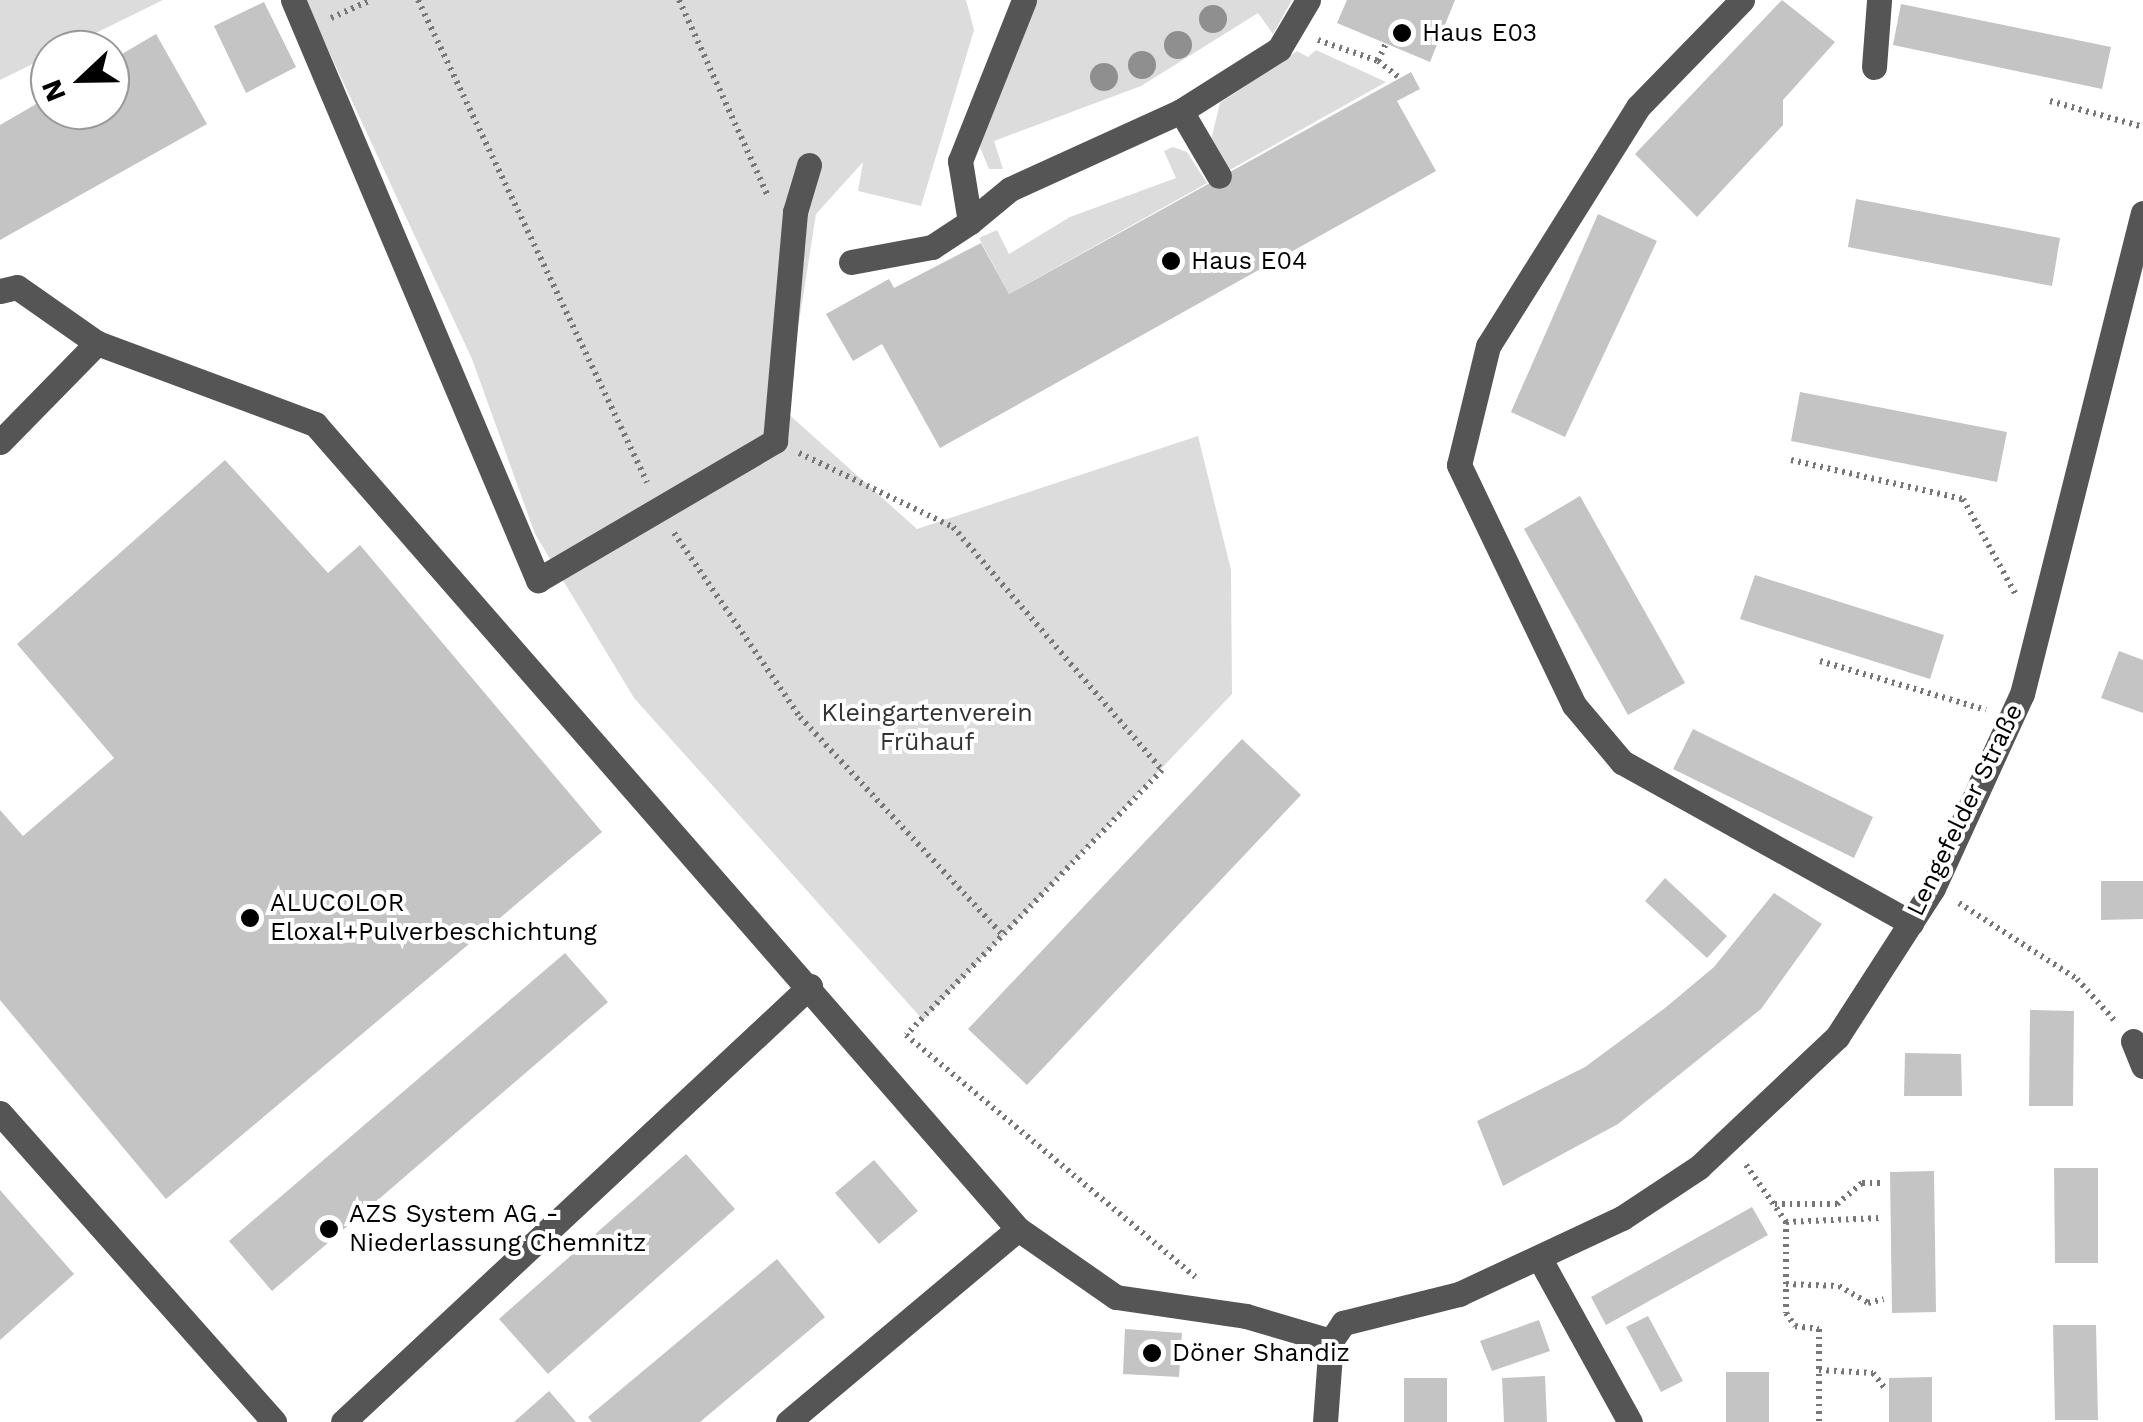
<!DOCTYPE html>
<meta charset="utf-8">
<style>
body{margin:0}
#map{position:relative;width:2143px;height:1422px;overflow:hidden;background:#fff;font-family:"Work Sans",sans-serif}
div>[style]{position:absolute}
.green>*{inset:0;background:#dcdcdc}
.building>*{inset:0;background:#c4c4c4}
.path>*{height:6px;margin-top:-3px;transform-origin:0;background:repeating-linear-gradient(90deg,#777 0 2.5px,transparent 0 7.5px)}
.minor>*{height:25px;margin:-12.5px;padding:0 12.5px;transform-origin:12.5px;border-radius:12.5px;background:#555}
.trees>*{width:28px;height:28px;margin:-14px;border-radius:50%;background:#8f8f8f}
.dots>*{width:28px;height:28px;translate:-50% -50%;box-sizing:border-box;border:5px solid #fff;border-radius:50%}
span{translate:-50% -50%;white-space:nowrap;text-align:center;line-height:1.15;-webkit-text-stroke:8px #fff;paint-order:stroke}
.poi-label{font-size:25px;color:#000}
.left{translate:0 -50%;text-align:left}
.park-label{font-size:25px;color:#333}
.street-label{font-size:25px;color:#000}
.north{position:absolute;left:30px;top:30px;width:100px;height:100px;box-sizing:border-box;background:#fff;border:2px solid #999;border-radius:50%;rotate:248deg;font-size:28px;font-weight:700;line-height:40px;text-align:center;color:#000}
.north::after{content:'';display:block;margin:auto;width:35px;height:45px;background:#000;clip-path:polygon(50% 0,100% 100%,50% 72%,0 100%)}
</style>
<div id="map">
<div class="green">
<div style="clip-path:polygon(0 0,163px 0,0 80px)"></div>
<div style="clip-path:polygon(305px 0,966px 0,974px 30px,921px 206px,858px 191px,863px 162px,816px 214px,785px 411px,917px 529px,1198px 436px,1231px 570px,1232px 694px,923px 1020px,634px 698px,535px 534px,472px 359px)"></div>
<div style="clip-path:polygon(1034px 0,1292px 0,1273px 34px,1258px 13px,1141px 86px,994px 141px,1003px 169px,989px 169px,979px 145px)"></div>
<div style="clip-path:polygon(1316px 50px,1386px 82px,1226px 172px,1211px 140px,1220px 103px,1297px 51px,1308px 57px)"></div>
<div style="clip-path:polygon(1173px 147px,1187px 152px,1207px 183px,1009px 294px,979px 238px,997px 230px,1009px 254px,1070px 217px,1176px 178px,1164px 151px)"></div>
</div>
<div class="building">
<div style="clip-path:polygon(1347px 0,1455px 0,1430px 62px,1337px 23px)"></div>
<div style="clip-path:polygon(1782px 0,1835px 42px,1783px 100px,1783px 125px,1697px 217px,1635px 154px)"></div>
<div style="clip-path:polygon(264px 2px,296px 67px,246px 93px,214px 26px)"></div>
<div style="clip-path:polygon(1901px 4px,2111px 47px,2102px 89px,1893px 45px)"></div>
<div style="clip-path:polygon(156px 34px,207px 124px,0 240px,0 125px,50px 96px,50px 110px,110px 110px,110px 61px)"></div>
<div style="clip-path:polygon(1411px 72px,1420px 89px,1397px 101px,1436px 171px,940px 448px,882px 344px,853px 361px,826px 314px,889px 279px,894px 288px,981px 243px,1009px 294px)"></div>
<div style="clip-path:polygon(1856px 199px,2060px 238px,2052px 286px,1848px 247px)"></div>
<div style="clip-path:polygon(1598px 214px,1657px 241px,1565px 437px,1511px 412px)"></div>
<div style="clip-path:polygon(1800px 392px,2007px 432px,1997px 482px,1791px 441px)"></div>
<div style="clip-path:polygon(225px 460px,328px 573px,360px 545px,602px 832px,166px 1199px,0 1000px,0 810px,23px 836px,114px 758px,17px 644px)"></div>
<div style="clip-path:polygon(1580px 496px,1685px 683px,1628px 715px,1524px 529px)"></div>
<div style="clip-path:polygon(1755px 575px,1944px 635px,1930px 679px,1740px 619px)"></div>
<div style="clip-path:polygon(2119px 651px,2143px 660px,2143px 713px,2101px 698px)"></div>
<div style="clip-path:polygon(1693px 729px,1873px 817px,1854px 858px,1673px 769px)"></div>
<div style="clip-path:polygon(1242px 739px,1301px 795px,1027px 1085px,968px 1029px)"></div>
<div style="clip-path:polygon(1665px 878px,1727px 936px,1707px 958px,1645px 901px)"></div>
<div style="clip-path:polygon(2101px 881px,2143px 881px,2143px 919px,2101px 920px)"></div>
<div style="clip-path:polygon(1774px 893px,1822px 924px,1761px 1009px,1618px 1124px,1503px 1186px,1477px 1121px,1585px 1067px,1665px 1008px,1714px 967px)"></div>
<div style="clip-path:polygon(565px 953px,608px 1002px,272px 1291px,229px 1241px)"></div>
<div style="clip-path:polygon(2030px 1010px,2074px 1011px,2073px 1106px,2029px 1106px)"></div>
<div style="clip-path:polygon(1905px 1053px,1961px 1054px,1962px 1096px,1904px 1096px)"></div>
<div style="clip-path:polygon(686px 1154px,735px 1209px,548px 1374px,499px 1319px)"></div>
<div style="clip-path:polygon(874px 1160px,918px 1211px,879px 1244px,835px 1193px)"></div>
<div style="clip-path:polygon(2054px 1168px,2098px 1168px,2098px 1263px,2055px 1263px)"></div>
<div style="clip-path:polygon(1934px 1171px,1936px 1312px,1892px 1313px,1890px 1172px)"></div>
<div style="clip-path:polygon(0 1190px,74px 1274px,0 1340px)"></div>
<div style="clip-path:polygon(1752px 1207px,1768px 1235px,1606px 1325px,1591px 1297px)"></div>
<div style="clip-path:polygon(777px 1259px,825px 1317px,700px 1422px,592px 1422px,588px 1417px)"></div>
<div style="clip-path:polygon(1648px 1316px,1683px 1381px,1661px 1392px,1626px 1327px)"></div>
<div style="clip-path:polygon(1539px 1320px,1550px 1351px,1492px 1371px,1480px 1341px)"></div>
<div style="clip-path:polygon(2053px 1325px,2096px 1325px,2098px 1420px,2055px 1420px)"></div>
<div style="clip-path:polygon(1125px 1329px,1182px 1333px,1179px 1377px,1123px 1374px)"></div>
<div style="clip-path:polygon(1726px 1372px,1769px 1372px,1769px 1422px,1726px 1422px)"></div>
<div style="clip-path:polygon(1545px 1376px,1547px 1422px,1504px 1422px,1502px 1378px)"></div>
<div style="clip-path:polygon(1932px 1377px,1932px 1422px,1889px 1422px,1889px 1378px)"></div>
<div style="clip-path:polygon(1404px 1378px,1447px 1378px,1447px 1422px,1404px 1422px)"></div>
<div style="clip-path:polygon(549px 1391px,576px 1422px,514px 1422px)"></div>
</div>
<div class="path">
<div style="left:418px;top:0;width:534px;rotate:64.59deg"></div>
<div style="left:679px;top:0;width:215px;rotate:65.6deg"></div>
<div style="left:331px;top:18px;width:44px;rotate:-24.2deg"></div>
<div style="left:1318px;top:40px;width:64px;rotate:19.3deg"></div>
<div style="left:1378px;top:61px;width:20px;rotate:-66deg"></div>
<div style="left:1378px;top:61px;width:29px;rotate:38deg"></div>
<div style="left:2050px;top:101px;width:97px;rotate:15.6deg"></div>
<div style="left:799px;top:453px;width:171px;rotate:25.7deg"></div>
<div style="left:953px;top:527px;width:321px;rotate:49.3deg"></div>
<div style="left:1162px;top:770px;width:368px;rotate:134deg"></div>
<div style="left:906px;top:1035px;width:377px;rotate:39.9deg"></div>
<div style="left:1791px;top:460px;width:176px;rotate:12.8deg"></div>
<div style="left:1963px;top:499px;width:110px;rotate:61.1deg"></div>
<div style="left:674px;top:533px;width:223px;rotate:55.6deg"></div>
<div style="left:800px;top:717px;width:296px;rotate:47.1deg"></div>
<div style="left:1820px;top:661px;width:173px;rotate:16.4deg"></div>
<div style="left:1959px;top:903px;width:140px;rotate:32.8deg"></div>
<div style="left:2077px;top:979px;width:57px;rotate:47.9deg"></div>
<div style="left:1746px;top:1165px;width:70px;rotate:54.9deg"></div>
<div style="left:1786px;top:1222px;width:91px;rotate:90deg"></div>
<div style="left:1786px;top:1313px;width:16px;rotate:55deg"></div>
<div style="left:1795px;top:1326px;width:24px;rotate:7deg"></div>
<div style="left:1819px;top:1329px;width:93px;rotate:90deg"></div>
<div style="left:1775px;top:1204px;width:62px"></div>
<div style="left:1837px;top:1204px;width:33px;rotate:-40deg"></div>
<div style="left:1862px;top:1183px;width:20px"></div>
<div style="left:1786px;top:1222px;width:94px;rotate:-2.4deg"></div>
<div style="left:1786px;top:1284px;width:53px;rotate:2.2deg"></div>
<div style="left:1839px;top:1286px;width:34px;rotate:30deg"></div>
<div style="left:1868px;top:1303px;width:16px;rotate:-14deg"></div>
<div style="left:1819px;top:1370px;width:54px;rotate:3.2deg"></div>
<div style="left:1873px;top:1373px;width:18px;rotate:52deg"></div>
</div>
<div class="minor">
<div style="left:293px;top:0;width:630px;rotate:67.1deg"></div>
<div style="left:538px;top:580px;width:275px;rotate:-30.4deg"></div>
<div style="left:775px;top:441px;width:230px;rotate:-85deg"></div>
<div style="left:795px;top:212px;width:49px;rotate:-73.4deg"></div>
<div style="left:1742px;top:0;width:149px;rotate:134.2deg"></div>
<div style="left:1638px;top:107px;width:282px;rotate:122.1deg"></div>
<div style="left:1488px;top:346px;width:122px;rotate:103.7deg"></div>
<div style="left:1459px;top:465px;width:266px;rotate:64.4deg"></div>
<div style="left:1574px;top:705px;width:75px;rotate:49.9deg"></div>
<div style="left:1622px;top:762px;width:331px;rotate:29.1deg"></div>
<div style="left:1874px;top:67px;width:67px;rotate:-85.7deg"></div>
<div style="left:1181px;top:111px;width:75px;rotate:59.7deg"></div>
<div style="left:970px;top:222px;width:52px;rotate:-39.5deg"></div>
<div style="left:1010px;top:189px;width:188px;rotate:-24.5deg"></div>
<div style="left:1181px;top:111px;width:116px;rotate:-32.3deg"></div>
<div style="left:1279px;top:49px;width:57px;rotate:-59.4deg"></div>
<div style="left:851px;top:262px;width:82px;rotate:-10.5deg"></div>
<div style="left:932px;top:247px;width:45px;rotate:-33.3deg"></div>
<div style="left:970px;top:222px;width:62px;rotate:-99.3deg"></div>
<div style="left:960px;top:161px;width:173px;rotate:-68.3deg"></div>
<div style="left:0;top:291px;width:17px;rotate:-13deg"></div>
<div style="left:17px;top:287px;width:98px;rotate:35deg"></div>
<div style="left:97px;top:343px;width:233px;rotate:20.4deg"></div>
<div style="left:315px;top:424px;width:1069px;rotate:48.87deg"></div>
<div style="left:1018px;top:1229px;width:119px;rotate:34.8deg"></div>
<div style="left:1116px;top:1297px;width:131px;rotate:8.3deg"></div>
<div style="left:1246px;top:1316px;width:89px;rotate:16.4deg"></div>
<div style="left:0;top:442px;width:139px;rotate:-45.6deg"></div>
<div style="left:2133px;top:1041px;width:27px;rotate:68deg"></div>
<div style="left:0;top:1113px;width:413px;rotate:48.4deg"></div>
<div style="left:1541px;top:1261px;width:184px;rotate:61.1deg"></div>
<div style="left:343px;top:1422px;width:639px;rotate:-43.03deg"></div>
<div style="left:788px;top:1422px;width:300px;rotate:-40deg"></div>
<div style="left:1325px;top:1422px;width:81px;rotate:-85.8deg"></div>
<div style="left:1331px;top:1341px;width:22px;rotate:-56deg"></div>
<div style="left:1343px;top:1323px;width:120px;rotate:-14deg"></div>
<div style="left:1459px;top:1294px;width:180px;rotate:-25deg"></div>
<div style="left:1622px;top:1218px;width:92px;rotate:-33.5deg"></div>
<div style="left:1699px;top:1167px;width:190px;rotate:-43.3deg"></div>
<div style="left:1837px;top:1037px;width:177px;rotate:-57.2deg"></div>
<div style="left:1933px;top:888px;width:213px;rotate:-65.4deg"></div>
<div style="left:2022px;top:694px;width:496px;rotate:-75.9deg"></div>
</div>
<div class="trees">
<div style="left:1213px;top:19px"></div>
<div style="left:1178px;top:45px"></div>
<div style="left:1142px;top:65px"></div>
<div style="left:1104px;top:77px"></div>
</div>
<div class="dots">
<div style="left:1402px;top:33px;background:#000"></div>
<div style="left:1171px;top:261px;background:#000"></div>
<div style="left:250px;top:918px;background:#000"></div>
<div style="left:329px;top:1229px;background:#000"></div>
<div style="left:1152px;top:1353px;background:#000"></div>
</div>
<div class="poi-label">
<span class="left" style="left:1422px;top:33px">Haus E03</span>
<span class="left" style="left:1191px;top:261px">Haus E04</span>
<span class="left" style="left:270px;top:918px">ALUCOLOR<br>Eloxal+Pulverbeschichtung</span>
<span class="left" style="left:349px;top:1229px">AZS System AG -<br>Niederlassung Chemnitz</span>
<span class="left" style="left:1172px;top:1353px">Döner Shandiz</span>
</div>
<div class="park-label">
<span style="left:927px;top:728px">Kleingartenverein<br>Frühauf</span>
</div>
<div class="street-label">
<span style="left:1965px;top:810px;rotate:-64deg">Lengefelder Straße</span>
</div>
<div class="north">N</div>
</div>
